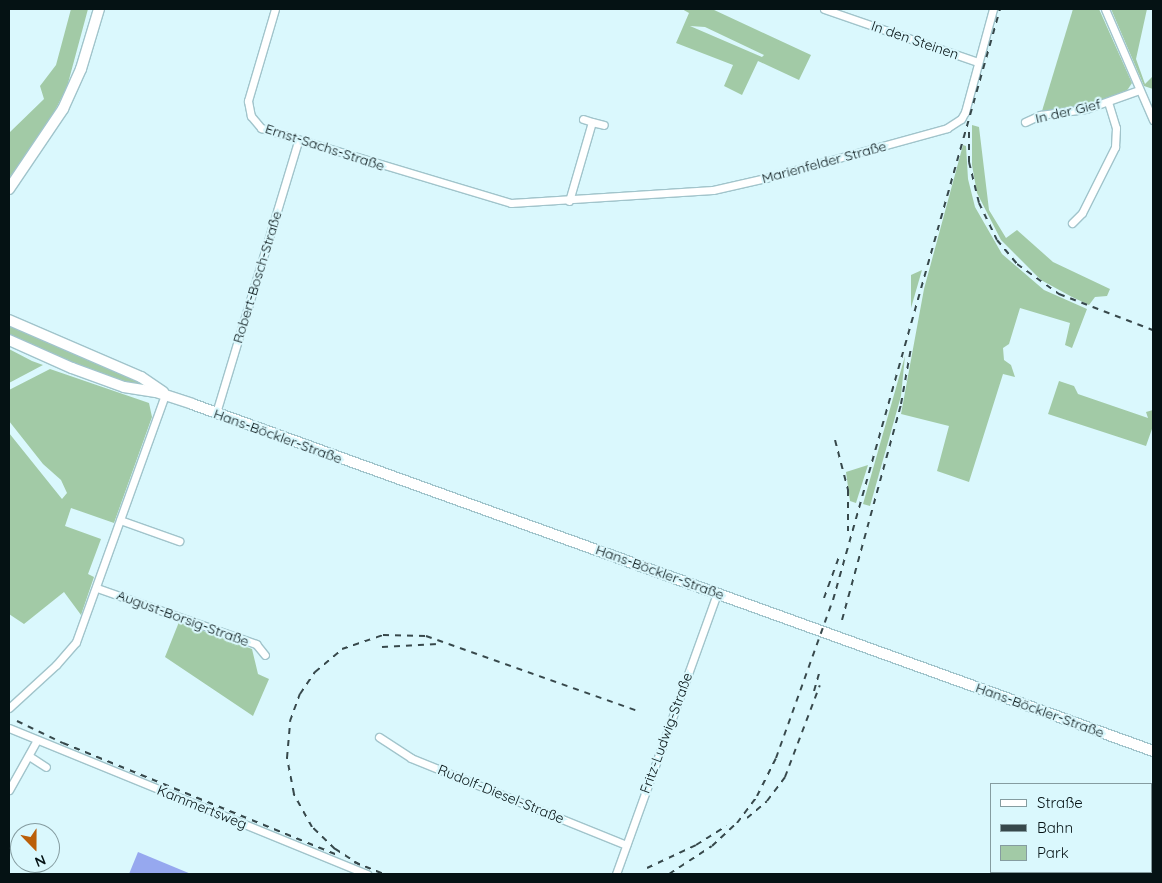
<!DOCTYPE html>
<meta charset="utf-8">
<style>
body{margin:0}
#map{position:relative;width:1162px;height:883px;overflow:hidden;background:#daf8fd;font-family:Quicksand,sans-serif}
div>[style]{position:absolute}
.green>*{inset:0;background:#a2caa6}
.water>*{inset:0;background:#96a8ef}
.roads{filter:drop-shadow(1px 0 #a1c4cb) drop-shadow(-1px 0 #a1c4cb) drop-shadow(0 1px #a1c4cb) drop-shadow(0 -1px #a1c4cb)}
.street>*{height:7px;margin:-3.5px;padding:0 3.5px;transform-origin:3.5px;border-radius:3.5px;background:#fff}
.secondary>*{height:10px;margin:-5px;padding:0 5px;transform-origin:5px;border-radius:5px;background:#fff}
.rail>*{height:2px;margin-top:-1px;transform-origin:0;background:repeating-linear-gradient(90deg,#37484b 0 6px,transparent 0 12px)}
span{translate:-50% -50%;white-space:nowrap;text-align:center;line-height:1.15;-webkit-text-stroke:4.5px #daf8fd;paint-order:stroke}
.street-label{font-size:14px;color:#051214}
.frame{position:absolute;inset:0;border:10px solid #051214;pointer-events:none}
.legend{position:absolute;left:990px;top:783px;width:162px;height:90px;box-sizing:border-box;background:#daf8fd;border:1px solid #859ca0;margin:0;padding:6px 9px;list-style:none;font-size:15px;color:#051214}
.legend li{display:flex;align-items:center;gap:10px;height:25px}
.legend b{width:25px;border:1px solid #859ca0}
.north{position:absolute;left:10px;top:823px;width:50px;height:50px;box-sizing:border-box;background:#daf8fd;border:1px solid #859ca0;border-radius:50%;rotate:158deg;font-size:14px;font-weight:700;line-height:20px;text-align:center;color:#051214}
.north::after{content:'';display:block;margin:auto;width:18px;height:22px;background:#bb5f09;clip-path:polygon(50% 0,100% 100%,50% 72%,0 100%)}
</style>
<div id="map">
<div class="green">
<div style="clip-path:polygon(71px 9px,88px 9px,67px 87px,44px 132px,9px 178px,9px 133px,44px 99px,40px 86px,56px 65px)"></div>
<div style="clip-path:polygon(evenodd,682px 9px,712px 9px,811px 55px,799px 80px,758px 61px,742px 95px,724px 86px,733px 65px,676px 43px,689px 13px,682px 9px,690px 26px,705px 27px,764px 55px,762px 57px,690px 26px)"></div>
<div style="clip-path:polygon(1073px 9px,1099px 9px,1132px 83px,1126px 92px,1085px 106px,1042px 111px)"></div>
<div style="clip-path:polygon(1111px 9px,1147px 9px,1136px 59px,1145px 84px,1153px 76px,1153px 89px,1144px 86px)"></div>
<div style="clip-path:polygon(972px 125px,979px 127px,989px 210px,1006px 238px,1017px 230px,1053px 262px,1110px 289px,1107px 296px,1095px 297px,1089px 305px,1072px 297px,1041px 280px,1001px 240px,977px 193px,972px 165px)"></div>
<div style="clip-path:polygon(963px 145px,966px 146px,968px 179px,975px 207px,1002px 254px,1044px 290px,1087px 309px,1072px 348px,1065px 345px,1070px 323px,1020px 308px,1009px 344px,1003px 348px,1004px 360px,1011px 365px,1015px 377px,1003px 374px,969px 482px,937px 471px,949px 426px,901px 414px,924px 289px)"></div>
<div style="clip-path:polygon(922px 270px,911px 308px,911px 275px)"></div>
<div style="clip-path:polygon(9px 324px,62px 349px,136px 377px,145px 382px,144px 388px,89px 371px,9px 336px)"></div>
<div style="clip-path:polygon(9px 349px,32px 361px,43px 365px,9px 383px)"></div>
<div style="clip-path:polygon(905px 356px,901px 396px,870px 506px,863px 504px)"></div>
<div style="clip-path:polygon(50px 369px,149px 403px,152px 417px,114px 523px,71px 508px,65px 526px,101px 539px,88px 574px,94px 577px,81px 615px,64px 592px,24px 624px,9px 614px,9px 433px,62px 499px,67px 493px,61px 480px,43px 464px,9px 421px,9px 390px)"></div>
<div style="clip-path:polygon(1059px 381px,1074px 386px,1078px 394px,1148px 418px,1146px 412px,1153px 410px,1153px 426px,1146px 446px,1048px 414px)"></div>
<div style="clip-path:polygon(868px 465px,856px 503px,850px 501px,846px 472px)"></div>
<div style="clip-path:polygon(179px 622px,252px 649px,258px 674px,269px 679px,253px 716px,165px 657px)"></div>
</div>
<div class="water">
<div style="clip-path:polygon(138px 852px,191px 874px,129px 874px)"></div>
</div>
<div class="roads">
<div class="street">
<div style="left:275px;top:9px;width:96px;rotate:106.4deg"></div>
<div style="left:248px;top:101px;width:15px;rotate:79deg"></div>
<div style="left:251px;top:116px;width:16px;rotate:50deg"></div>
<div style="left:261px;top:128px;width:261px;rotate:16.7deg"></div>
<div style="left:511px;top:203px;width:202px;rotate:-3.7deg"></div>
<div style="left:713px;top:190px;width:54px;rotate:-12.8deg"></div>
<div style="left:766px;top:178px;width:188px;rotate:-15.4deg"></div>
<div style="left:947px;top:128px;width:17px;rotate:-33deg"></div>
<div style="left:961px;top:119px;width:8px;rotate:-60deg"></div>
<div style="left:965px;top:112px;width:107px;rotate:-74.8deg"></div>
<div style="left:824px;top:9px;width:163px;rotate:19deg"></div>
<div style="left:1105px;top:9px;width:121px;rotate:66.6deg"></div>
<div style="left:583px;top:119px;width:9px;rotate:18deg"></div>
<div style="left:1025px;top:122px;width:17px;rotate:-25deg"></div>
<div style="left:1040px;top:115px;width:46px;rotate:-7.4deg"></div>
<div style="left:1086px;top:109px;width:56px;rotate:-19.7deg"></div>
<div style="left:569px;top:201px;width:82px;rotate:-73.8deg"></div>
<div style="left:592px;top:122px;width:12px;rotate:14deg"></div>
<div style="left:1072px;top:223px;width:14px;rotate:-45deg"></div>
<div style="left:1082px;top:213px;width:74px;rotate:-63.4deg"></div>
<div style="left:1115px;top:147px;width:19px;rotate:-87deg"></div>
<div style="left:1116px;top:128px;width:27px;rotate:-107deg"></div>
<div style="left:216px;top:413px;width:284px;rotate:-73.2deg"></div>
<div style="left:120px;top:520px;width:63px;rotate:19.6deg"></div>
<div style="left:97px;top:588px;width:169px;rotate:19.4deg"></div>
<div style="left:256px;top:644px;width:14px;rotate:51deg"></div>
<div style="left:9px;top:708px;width:64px;rotate:-42.5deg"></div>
<div style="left:56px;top:665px;width:30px;rotate:-49deg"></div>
<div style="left:76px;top:642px;width:263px;rotate:-70.2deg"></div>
<div style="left:9px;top:728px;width:387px;rotate:22.2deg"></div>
<div style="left:379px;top:737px;width:38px;rotate:33deg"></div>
<div style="left:411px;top:758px;width:232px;rotate:22deg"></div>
<div style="left:29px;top:756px;width:20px;rotate:33deg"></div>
<div style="left:9px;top:790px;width:57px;rotate:-60.8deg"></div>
<div style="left:616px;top:874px;width:299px;rotate:-70.2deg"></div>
</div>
<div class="secondary">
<div style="left:9px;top:189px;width:97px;rotate:-56deg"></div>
<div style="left:63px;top:109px;width:44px;rotate:-65.8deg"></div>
<div style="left:81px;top:69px;width:63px;rotate:-73.3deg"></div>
<div style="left:9px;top:320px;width:144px;rotate:23.4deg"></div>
<div style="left:141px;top:377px;width:27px;rotate:34deg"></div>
<div style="left:9px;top:340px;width:69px;rotate:24deg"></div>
<div style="left:72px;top:368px;width:55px;rotate:20.1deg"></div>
<div style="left:124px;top:387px;width:32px;rotate:9deg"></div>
<div style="left:156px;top:392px;width:38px;rotate:18deg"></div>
<div style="left:192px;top:404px;width:1022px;rotate:19.85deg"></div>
</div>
</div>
<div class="rail">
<div style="left:969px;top:132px;width:30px;rotate:90deg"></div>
<div style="left:969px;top:162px;width:42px;rotate:76.3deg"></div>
<div style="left:979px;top:203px;width:41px;rotate:64.1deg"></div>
<div style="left:997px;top:240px;width:31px;rotate:50deg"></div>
<div style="left:1017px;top:264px;width:52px;rotate:35.5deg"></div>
<div style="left:1059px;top:294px;width:101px;rotate:21deg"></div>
<div style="left:835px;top:440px;width:52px;rotate:75.4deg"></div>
<div style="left:848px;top:490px;width:41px;rotate:90deg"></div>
<div style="left:824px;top:598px;width:47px;rotate:-70deg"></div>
<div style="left:842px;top:620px;width:224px;rotate:-74.7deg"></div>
<div style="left:901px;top:404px;width:57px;rotate:-79.9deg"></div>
<div style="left:382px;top:647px;width:56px;rotate:-3.1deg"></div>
<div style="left:814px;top:691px;width:18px;rotate:-74deg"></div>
<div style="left:17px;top:721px;width:51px;rotate:25.6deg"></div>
<div style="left:63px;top:743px;width:297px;rotate:22.2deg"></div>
<div style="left:747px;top:818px;width:26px;rotate:-40deg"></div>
<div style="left:767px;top:801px;width:30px;rotate:-53deg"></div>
<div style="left:785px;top:777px;width:98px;rotate:-69.2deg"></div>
<div style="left:354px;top:862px;width:32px;rotate:22deg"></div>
<div style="left:360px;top:865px;width:30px;rotate:-147deg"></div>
<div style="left:335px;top:849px;width:32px;rotate:-136deg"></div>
<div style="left:312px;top:827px;width:38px;rotate:-119deg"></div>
<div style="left:294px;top:794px;width:37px;rotate:-101deg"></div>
<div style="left:287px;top:758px;width:37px;rotate:-85deg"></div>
<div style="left:290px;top:721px;width:29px;rotate:-70deg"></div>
<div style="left:300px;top:694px;width:27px;rotate:-56deg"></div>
<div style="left:315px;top:672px;width:35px;rotate:-40deg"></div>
<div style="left:342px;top:649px;width:43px;rotate:-18.9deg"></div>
<div style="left:383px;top:635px;width:43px;rotate:1.3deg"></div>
<div style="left:426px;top:636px;width:228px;rotate:19.5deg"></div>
<div style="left:647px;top:868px;width:54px;rotate:-25.1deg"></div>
<div style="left:696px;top:845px;width:36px;rotate:-32deg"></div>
<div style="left:669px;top:874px;width:51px;rotate:-33.1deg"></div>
<div style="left:712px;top:846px;width:34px;rotate:-43deg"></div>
<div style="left:737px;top:823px;width:34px;rotate:-53deg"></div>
<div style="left:757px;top:796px;width:42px;rotate:-63.4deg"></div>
<div style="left:776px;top:758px;width:168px;rotate:-70.2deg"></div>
<div style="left:833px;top:600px;width:614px;rotate:-74.22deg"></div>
<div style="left:683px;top:874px;width:44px"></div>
</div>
<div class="street-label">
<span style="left:915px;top:40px;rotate:19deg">In den Steinen</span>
<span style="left:1068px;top:111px;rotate:-13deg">In der Gief</span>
<span style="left:325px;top:147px;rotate:18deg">Ernst-Sachs-Straße</span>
<span style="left:824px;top:162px;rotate:-15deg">Marienfelder Straße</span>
<span style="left:257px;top:277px;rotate:-73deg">Robert-Bosch-Straße</span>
<span style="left:278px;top:436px;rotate:20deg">Hans-Böckler-Straße</span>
<span style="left:660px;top:572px;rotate:20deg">Hans-Böckler-Straße</span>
<span style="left:183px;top:618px;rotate:20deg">August-Borsig-Straße</span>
<span style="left:1040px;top:710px;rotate:20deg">Hans-Böckler-Straße</span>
<span style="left:666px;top:733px;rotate:-70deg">Fritz-Ludwig-Straße</span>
<span style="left:501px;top:794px;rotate:22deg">Rudolf-Diesel-Straße</span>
<span style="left:202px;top:807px;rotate:22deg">Kammertsweg</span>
</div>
<div class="frame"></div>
<ul class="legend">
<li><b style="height:6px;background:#fff"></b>Straße</li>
<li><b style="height:6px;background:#37484b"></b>Bahn</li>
<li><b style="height:14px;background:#a2caa6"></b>Park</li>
</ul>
<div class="north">N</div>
</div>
